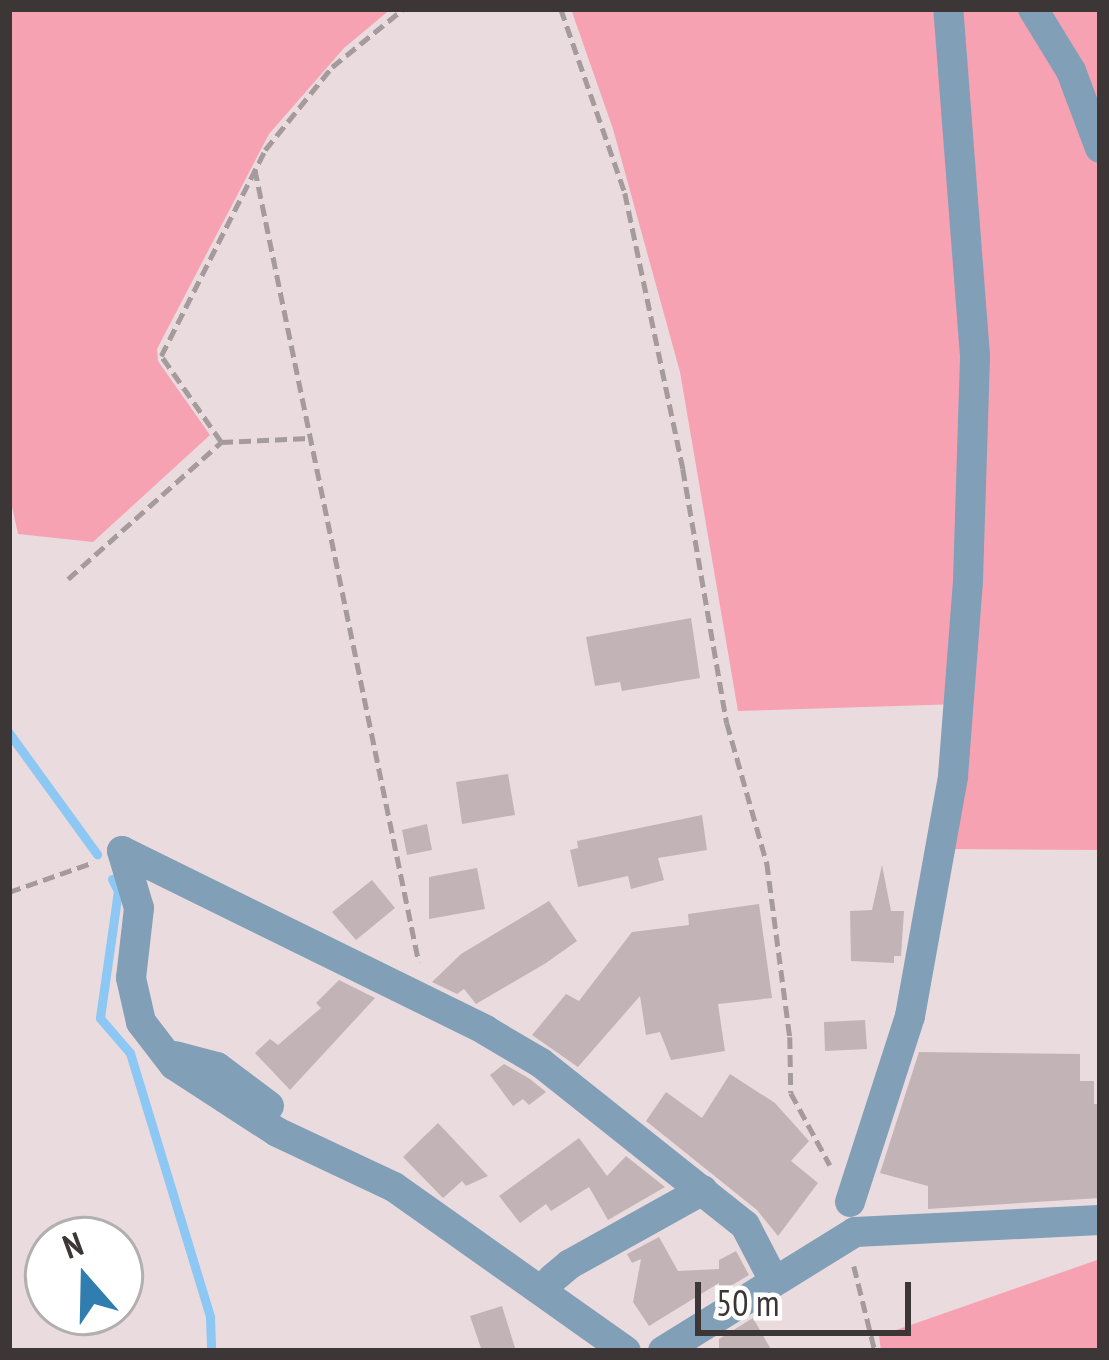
<!DOCTYPE html>
<style>
body{margin:0}
#map{position:relative;width:1109px;height:1360px;overflow:hidden;background:#eadbde;font-family:"PT Sans Narrow",sans-serif}
div>[style]{position:absolute}
.green>*{inset:0;background:#f7a2b3}
.stream>*{height:9px;margin:-4.5px;padding:0 4.5px;transform-origin:4.5px;border-radius:4.5px;background:#8dc7f3}
.building>*{inset:0;background:#c2b4b6}
.path>*{height:4.5px;margin-top:-2.25px;transform-origin:0;background:repeating-linear-gradient(90deg,#a59a9c 0 12px,transparent 0 18px)}
.minor>*{height:30px;margin:-15px;padding:0 15px;transform-origin:15px;border-radius:15px;background:#819fb7}
.tertiary>*{height:30px;margin:-15px;padding:0 15px;transform-origin:15px;border-radius:15px;background:#819fb7}
span{translate:-50% -50%;white-space:nowrap;text-align:center;line-height:1.15;-webkit-text-stroke:9px #fff;paint-order:stroke}
.frame{position:absolute;inset:0;border:12px solid #3c3637;pointer-events:none}
.north{position:absolute;left:24px;top:1216px;width:120px;height:120px;box-sizing:border-box;background:#fff;border:3px solid #b1afaf;border-radius:50%;rotate:340deg;font-size:33px;font-weight:700;line-height:48px;text-align:center;color:#3c3637}
.north::after{content:'';display:block;margin:auto;width:42px;height:54px;background:#307db0;clip-path:polygon(50% 0,100% 100%,50% 72%,0 100%)}
.scale{position:absolute;left:695px;top:1282px;width:216px;height:54px;box-sizing:border-box;border:6px solid #3c3637;border-top:0;padding-left:15px;font-size:36px;line-height:42px;white-space:nowrap;color:#3c3637;-webkit-text-stroke:9px #fff;paint-order:stroke}
</style>
<div id="map">
<div class="green">
<div style="clip-path:polygon(9px 9px,391px 9px,344px 48px,269px 134px,157px 349px,158px 361px,210px 435px,93px 542px,18px 534px,9px 493px)"></div>
<div style="clip-path:polygon(571px 9px,1100px 9px,1100px 850px,940px 849px,960px 704px,738px 711px,680px 372px,613px 129px)"></div>
<div style="clip-path:polygon(1100px 1259px,1100px 1351px,881px 1351px,879px 1336px)"></div>
</div>
<div class="stream">
<div style="left:9px;top:733px;width:150px;rotate:54deg"></div>
<div style="left:112px;top:879px;width:13px;rotate:63deg"></div>
<div style="left:118px;top:891px;width:128px;rotate:98.1deg"></div>
<div style="left:100px;top:1018px;width:46px;rotate:49.4deg"></div>
<div style="left:130px;top:1053px;width:276px;rotate:73.1deg"></div>
<div style="left:210px;top:1317px;width:34px;rotate:88deg"></div>
</div>
<div class="building">
<div style="clip-path:polygon(691px 618px,700px 678px,622px 691px,620px 682px,595px 686px,586px 637px)"></div>
<div style="clip-path:polygon(508px 774px,515px 815px,462px 824px,456px 782px)"></div>
<div style="clip-path:polygon(702px 815px,707px 850px,658px 858px,664px 880px,631px 889px,628px 876px,578px 887px,570px 850px,578px 848px,577px 841px)"></div>
<div style="clip-path:polygon(427px 824px,432px 850px,407px 855px,402px 830px)"></div>
<div style="clip-path:polygon(882px 865px,891px 911px,904px 911px,901px 956px,894px 956px,894px 963px,851px 961px,850px 911px,872px 910px)"></div>
<div style="clip-path:polygon(477px 868px,485px 909px,429px 919px,429px 877px)"></div>
<div style="clip-path:polygon(372px 880px,395px 908px,356px 940px,332px 912px)"></div>
<div style="clip-path:polygon(549px 901px,577px 941px,546px 963px,476px 1004px,464px 989px,457px 994px,432px 982px,461px 954px)"></div>
<div style="clip-path:polygon(759px 904px,772px 998px,718px 1004px,725px 1051px,671px 1060px,660px 1032px,646px 1035px,640px 996px,578px 1067px,532px 1035px,566px 994px,579px 1001px,632px 932px,689px 925px,688px 914px)"></div>
<div style="clip-path:polygon(339px 980px,375px 998px,290px 1090px,255px 1053px,270px 1039px,278px 1045px,321px 1008px,316px 1003px)"></div>
<div style="clip-path:polygon(865px 1020px,867px 1049px,825px 1051px,824px 1022px)"></div>
<div style="clip-path:polygon(919px 1052px,1080px 1054px,1080px 1081px,1094px 1081px,1094px 1104px,1099px 1104px,1100px 1198px,928px 1209px,928px 1186px,880px 1173px)"></div>
<div style="clip-path:polygon(504px 1064px,530px 1079px,546px 1092px,529px 1105px,523px 1099px,513px 1106px,490px 1075px)"></div>
<div style="clip-path:polygon(730px 1074px,775px 1103px,809px 1141px,791px 1161px,818px 1183px,778px 1236px,757px 1210px,646px 1121px,666px 1092px,702px 1118px)"></div>
<div style="clip-path:polygon(438px 1123px,488px 1176px,466px 1186px,462px 1181px,443px 1198px,403px 1157px)"></div>
<div style="clip-path:polygon(579px 1138px,607px 1176px,626px 1156px,665px 1187px,608px 1220px,589px 1187px,551px 1211px,546px 1204px,520px 1223px,499px 1196px)"></div>
<div style="clip-path:polygon(659px 1237px,678px 1271px,719px 1269px,719px 1260px,736px 1251px,749px 1275px,719px 1293px,719px 1283px,649px 1326px,633px 1302px,641px 1259px,632px 1263px,627px 1254px)"></div>
<div style="clip-path:polygon(502px 1306px,516px 1351px,482px 1351px,470px 1316px)"></div>
<div style="clip-path:polygon(753px 1318px,772px 1351px,719px 1351px,719px 1339px)"></div>
</div>
<div class="path">
<div style="left:561px;top:9px;width:195px;rotate:70.8deg"></div>
<div style="left:625px;top:193px;width:282px;rotate:78.1deg"></div>
<div style="left:683px;top:469px;width:258px;rotate:80.2deg"></div>
<div style="left:727px;top:723px;width:146px;rotate:74.1deg"></div>
<div style="left:767px;top:863px;width:176px;rotate:82.5deg"></div>
<div style="left:790px;top:1037px;width:56px;rotate:89deg"></div>
<div style="left:791px;top:1093px;width:82px;rotate:61.6deg"></div>
<div style="left:255px;top:169px;width:810px;rotate:78.32deg"></div>
<div style="left:221px;top:442px;width:105px;rotate:-124.9deg"></div>
<div style="left:161px;top:356px;width:231px;rotate:-63.2deg"></div>
<div style="left:265px;top:150px;width:107px;rotate:-51.1deg"></div>
<div style="left:332px;top:67px;width:92px;rotate:-39.2deg"></div>
<div style="left:68px;top:579px;width:205px;rotate:-41.8deg"></div>
<div style="left:221px;top:442px;width:88px;rotate:-2.6deg"></div>
<div style="left:9px;top:892px;width:90px;rotate:-19.4deg"></div>
<div style="left:854px;top:1266px;width:88px;rotate:76.1deg"></div>
</div>
<div class="minor">
<div style="left:1033px;top:9px;width:73px;rotate:58.5deg"></div>
<div style="left:1071px;top:71px;width:82px;rotate:69.4deg"></div>
<div style="left:122px;top:851px;width:405px;rotate:26.2deg"></div>
<div style="left:485px;top:1030px;width:65px;rotate:30.5deg"></div>
<div style="left:541px;top:1063px;width:260px;rotate:38.5deg"></div>
<div style="left:745px;top:1225px;width:63px;rotate:62.6deg"></div>
<div style="left:122px;top:851px;width:59px;rotate:73.4deg"></div>
<div style="left:139px;top:908px;width:70px;rotate:96.5deg"></div>
<div style="left:131px;top:978px;width:45px;rotate:77.2deg"></div>
<div style="left:141px;top:1022px;width:54px;rotate:52.5deg"></div>
<div style="left:174px;top:1065px;width:123px;rotate:33deg"></div>
<div style="left:277px;top:1132px;width:129px;rotate:25.2deg"></div>
<div style="left:394px;top:1187px;width:284px;rotate:35.3deg"></div>
<div style="left:175px;top:1056px;width:43px;rotate:14.7deg"></div>
<div style="left:217px;top:1067px;width:65px;rotate:36.9deg"></div>
<div style="left:850px;top:1202px;width:195px;rotate:-72.1deg"></div>
<div style="left:910px;top:1016px;width:244px;rotate:-79.8deg"></div>
<div style="left:953px;top:776px;width:197px;rotate:-85.6deg"></div>
<div style="left:968px;top:580px;width:224px;rotate:-88.2deg"></div>
<div style="left:975px;top:356px;width:348px;rotate:-94.4deg"></div>
<div style="left:552px;top:1279px;width:23px;rotate:-40deg"></div>
<div style="left:570px;top:1264px;width:152px;rotate:-29.1deg"></div>
</div>
<div class="tertiary">
<div style="left:663px;top:1351px;width:226px;rotate:-31.8deg"></div>
<div style="left:855px;top:1232px;width:245px;rotate:-2.8deg"></div>
</div>
<div class="frame"></div>
<div class="north">N</div>
<div class="scale">50 m</div>
</div>
